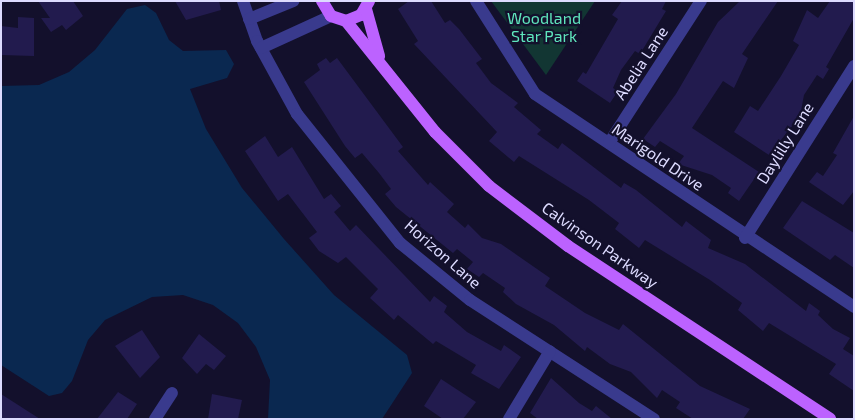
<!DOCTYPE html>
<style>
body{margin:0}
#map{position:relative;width:855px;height:420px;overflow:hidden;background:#13102c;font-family:"Exo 2",sans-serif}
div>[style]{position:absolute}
.green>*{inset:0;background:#123633}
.water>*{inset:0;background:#0a2850}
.building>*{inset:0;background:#221b4e}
.minor>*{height:12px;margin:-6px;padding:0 6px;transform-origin:6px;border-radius:6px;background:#393a8d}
.major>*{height:12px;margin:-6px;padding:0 6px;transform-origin:6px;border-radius:6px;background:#bc62ff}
span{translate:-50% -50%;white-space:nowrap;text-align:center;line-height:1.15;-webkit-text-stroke:4.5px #13102c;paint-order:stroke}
.park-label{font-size:16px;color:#5fe6bd}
.street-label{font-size:16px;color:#dddbff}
.frame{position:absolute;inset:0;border:2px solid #dddbff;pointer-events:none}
</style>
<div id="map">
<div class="green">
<div style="clip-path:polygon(491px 1px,595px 1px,546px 75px)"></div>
</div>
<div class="water">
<div style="clip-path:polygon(145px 5px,156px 13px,169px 40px,183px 51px,226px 50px,234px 64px,227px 78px,190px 89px,206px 129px,242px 188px,284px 239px,334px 295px,407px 355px,412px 373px,382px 419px,268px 419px,270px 380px,256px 347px,238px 323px,213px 305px,183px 295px,152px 297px,105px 320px,88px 340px,72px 381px,62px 393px,49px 396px,1px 365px,1px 86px,39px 85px,69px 72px,95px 50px,127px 9px)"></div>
</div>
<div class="building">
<div style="clip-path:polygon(38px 1px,73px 1px,83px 16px,66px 30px,62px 25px,51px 32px,41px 18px,50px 18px)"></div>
<div style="clip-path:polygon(175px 1px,219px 1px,221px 10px,186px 20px)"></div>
<div style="clip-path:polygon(409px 1px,431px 1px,445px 23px,450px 20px,459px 29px,482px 59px,476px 63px,491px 83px,518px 103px,514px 107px,541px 130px,537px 134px,558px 149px,562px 143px,621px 188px,624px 183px,636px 190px,682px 227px,686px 221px,711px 240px,708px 248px,745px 264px,806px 311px,809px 303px,820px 311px,818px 315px,833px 329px,850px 338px,843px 349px,854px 356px,854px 391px,829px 374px,836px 364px,769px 323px,763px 331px,738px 310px,742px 303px,710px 280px,645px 240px,639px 248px,615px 229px,619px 223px,589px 200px,519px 156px,514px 162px,489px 141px,497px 132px,414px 44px,418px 41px,398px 9px)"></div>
<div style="clip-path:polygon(622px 1px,666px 1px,662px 9px,666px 11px,640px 54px,635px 51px,621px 70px,613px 88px,618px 91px,610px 103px,577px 81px,583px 72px,586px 74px,618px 19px,612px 15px)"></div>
<div style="clip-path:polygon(740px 1px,778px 1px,742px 54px,748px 58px,734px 88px,723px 81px,692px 128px,759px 172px,739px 201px,728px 193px,731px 188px,712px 175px,678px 164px,684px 156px,660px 141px,655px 147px,643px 139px,676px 94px,718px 22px)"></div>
<div style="clip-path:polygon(830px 1px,854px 1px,854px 18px,826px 67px,829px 69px,823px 79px,817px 75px,804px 95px,800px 116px,769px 155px,734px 132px,750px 106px,758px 111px,781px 76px,799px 45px,793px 41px,807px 10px,818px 18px)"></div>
<div style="clip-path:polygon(18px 17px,34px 18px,34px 56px,1px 55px,1px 26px,18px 28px)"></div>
<div style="clip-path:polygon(326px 58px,330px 63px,337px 58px,403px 147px,398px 151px,428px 185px,430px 182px,454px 204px,447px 212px,465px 228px,468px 224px,482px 238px,501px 244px,550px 278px,545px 286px,585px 313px,619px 330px,623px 324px,700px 386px,750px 409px,743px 419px,693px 419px,676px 408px,680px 402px,662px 390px,657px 398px,631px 372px,610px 364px,587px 347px,585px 351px,554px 325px,516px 304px,503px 292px,505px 288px,483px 273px,479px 277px,467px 269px,473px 262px,457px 249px,453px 253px,396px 207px,385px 194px,391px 189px,379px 173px,362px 153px,355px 158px,345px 146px,304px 82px,320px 70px,317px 64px)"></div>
<div style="clip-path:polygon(854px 116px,854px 191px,843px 205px,809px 182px,817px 172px,823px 176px,837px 155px,833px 153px)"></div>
<div style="clip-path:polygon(265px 136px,278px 157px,292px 147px,324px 199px,331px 194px,341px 206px,334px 212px,350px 231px,356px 225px,430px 302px,434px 296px,447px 306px,444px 312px,467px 332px,501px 351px,504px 345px,521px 357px,499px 389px,471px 373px,476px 365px,436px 341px,433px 344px,398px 315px,394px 320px,370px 298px,378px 289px,346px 257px,338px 263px,319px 251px,309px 238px,317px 232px,288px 194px,278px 201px,245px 151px)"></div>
<div style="clip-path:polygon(802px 201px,854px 233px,854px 268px,835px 255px,830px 260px,783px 228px)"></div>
<div style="clip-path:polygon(142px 330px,160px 357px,140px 378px,115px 346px)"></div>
<div style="clip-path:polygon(199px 334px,226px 356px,214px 370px,206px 364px,197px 374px,182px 358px)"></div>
<div style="clip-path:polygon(551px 378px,579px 403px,592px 411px,596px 406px,612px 419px,538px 419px,530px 413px)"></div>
<div style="clip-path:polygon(441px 379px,476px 402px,463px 419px,443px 419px,424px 406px)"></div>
<div style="clip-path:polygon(118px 392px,137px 404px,127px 419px,97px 419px)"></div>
<div style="clip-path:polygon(1px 394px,40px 419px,1px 419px)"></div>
<div style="clip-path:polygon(212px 394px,242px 400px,238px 419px,208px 419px)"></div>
</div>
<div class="minor">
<div style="left:243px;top:1px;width:42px;rotate:70.7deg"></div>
<div style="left:257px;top:41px;width:83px;rotate:61.3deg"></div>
<div style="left:297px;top:114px;width:165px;rotate:51.4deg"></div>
<div style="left:400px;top:243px;width:90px;rotate:39.2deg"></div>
<div style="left:470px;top:300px;width:219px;rotate:32.9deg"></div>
<div style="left:476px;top:1px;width:110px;rotate:57.6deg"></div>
<div style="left:535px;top:94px;width:384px;rotate:33.7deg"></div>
<div style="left:249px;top:19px;width:48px;rotate:-22.2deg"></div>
<div style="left:261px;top:48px;width:77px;rotate:-24.6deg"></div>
<div style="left:609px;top:143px;width:169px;rotate:-57.1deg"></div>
<div style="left:745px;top:238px;width:204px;rotate:-57.6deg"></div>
<div style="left:155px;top:419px;width:31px;rotate:-57deg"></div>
<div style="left:509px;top:419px;width:79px;rotate:-58.9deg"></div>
</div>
<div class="major">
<div style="left:322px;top:1px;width:17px;rotate:59deg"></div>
<div style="left:331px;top:16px;width:16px;rotate:18deg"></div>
<div style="left:346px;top:21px;width:16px;rotate:-22deg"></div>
<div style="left:361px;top:15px;width:16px;rotate:-60deg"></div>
<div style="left:366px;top:9px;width:49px;rotate:74.5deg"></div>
<div style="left:346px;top:21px;width:142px;rotate:51.3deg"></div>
<div style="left:435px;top:132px;width:76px;rotate:45deg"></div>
<div style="left:489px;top:186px;width:99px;rotate:37.2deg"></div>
<div style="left:568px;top:246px;width:314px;rotate:33.4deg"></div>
</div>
<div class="park-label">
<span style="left:544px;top:27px">Woodland<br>Star Park</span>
</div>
<div class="street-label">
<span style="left:641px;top:63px;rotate:-57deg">Abelia Lane</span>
<span style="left:785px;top:143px;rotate:-58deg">Daylilly Lane</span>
<span style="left:658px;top:157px;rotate:34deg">Marigold Drive</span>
<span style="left:600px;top:245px;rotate:35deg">Calvinson Parkway</span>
<span style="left:443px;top:254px;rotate:41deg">Horizon Lane</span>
</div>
<div class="frame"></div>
</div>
